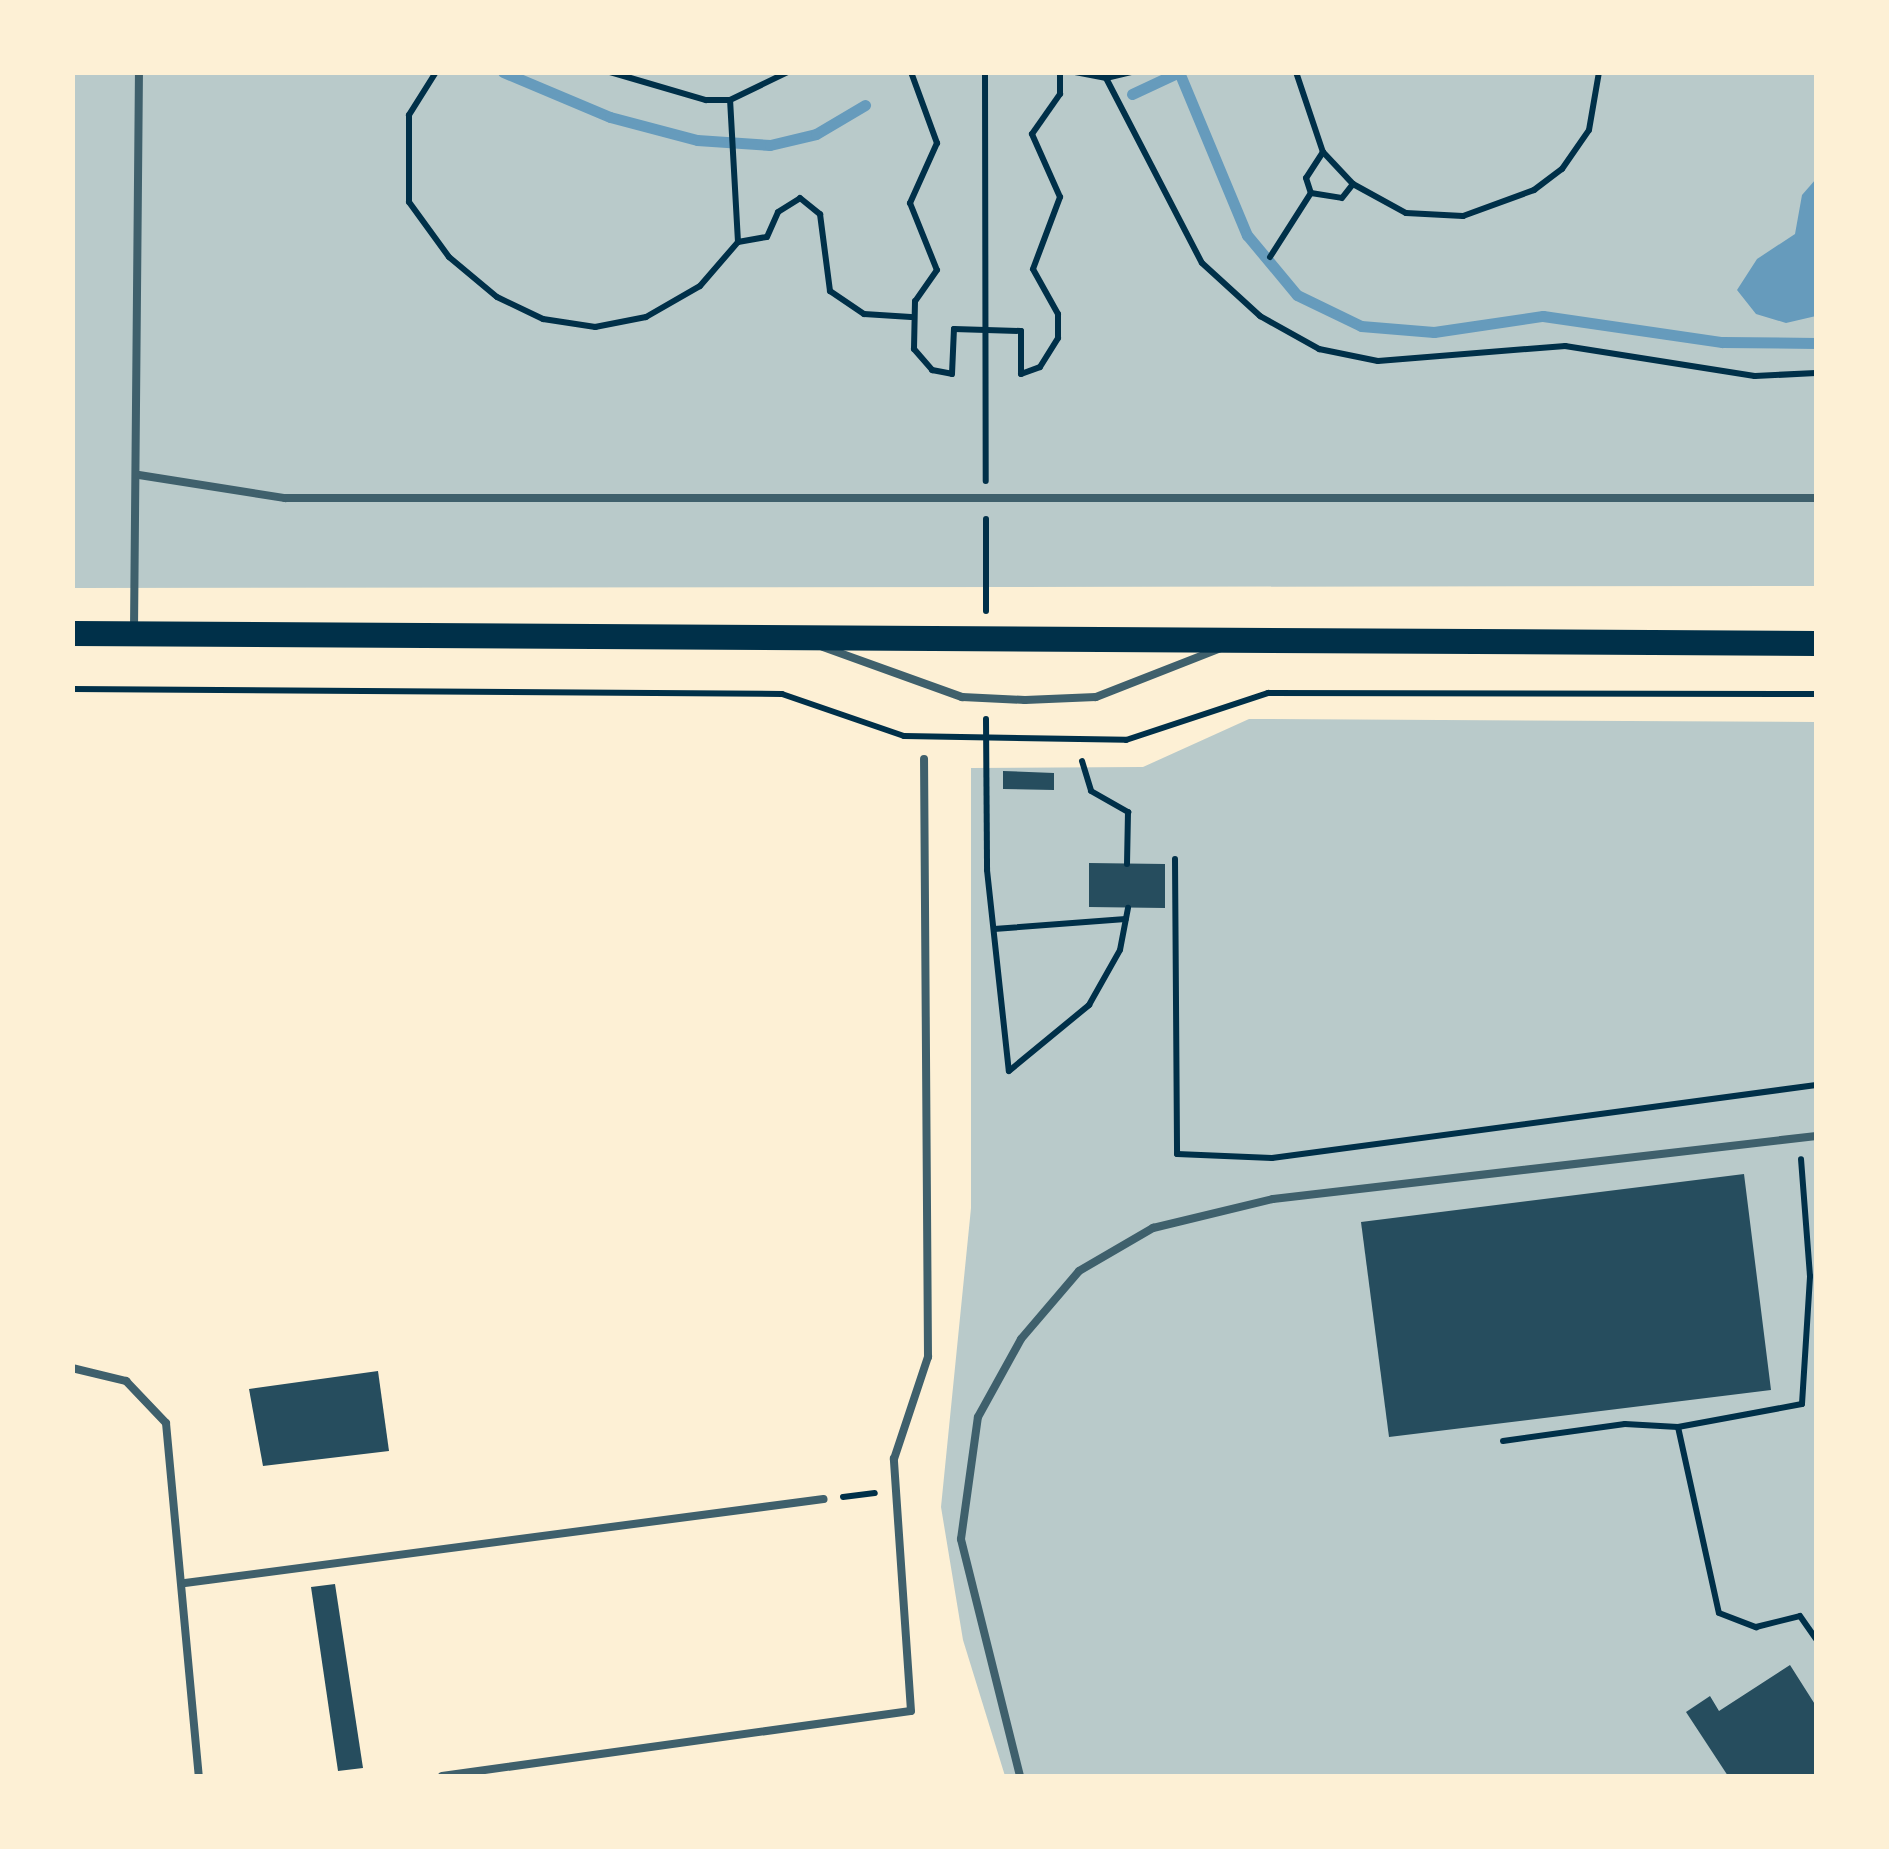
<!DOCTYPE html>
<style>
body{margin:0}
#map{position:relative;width:1889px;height:1849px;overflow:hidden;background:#fdf0d5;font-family:"Fira Sans",sans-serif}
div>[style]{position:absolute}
.green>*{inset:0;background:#b9caca}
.water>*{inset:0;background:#669bbc}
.stream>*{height:11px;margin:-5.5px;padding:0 5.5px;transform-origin:5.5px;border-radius:5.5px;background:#669bbc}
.building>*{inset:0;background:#264d5e}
.path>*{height:6px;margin:-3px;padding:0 3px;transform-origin:3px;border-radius:3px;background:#003049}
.service>*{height:8px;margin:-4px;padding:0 4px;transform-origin:4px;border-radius:4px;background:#3f606c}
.primary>*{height:25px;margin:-12.5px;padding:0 12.5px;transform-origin:12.5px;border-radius:12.5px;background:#003049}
span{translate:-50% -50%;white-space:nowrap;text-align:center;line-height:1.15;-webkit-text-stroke:10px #fdf0d5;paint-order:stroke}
.frame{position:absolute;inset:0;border:75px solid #fdf0d5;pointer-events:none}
</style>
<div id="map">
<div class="green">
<div style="clip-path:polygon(72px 73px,1816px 73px,1816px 586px,73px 588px)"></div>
<div style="clip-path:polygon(1249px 719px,1816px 722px,1816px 1776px,1005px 1776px,963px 1640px,941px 1507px,971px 1208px,971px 768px,1143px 767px)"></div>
</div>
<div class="water">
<div style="clip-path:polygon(1816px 179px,1816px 316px,1786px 323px,1756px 314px,1737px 290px,1757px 259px,1795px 234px,1802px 195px)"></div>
</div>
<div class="stream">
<div style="left:503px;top:72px;width:116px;rotate:22.8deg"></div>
<div style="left:610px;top:117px;width:90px;rotate:14.8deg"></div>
<div style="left:697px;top:140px;width:73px;rotate:3.9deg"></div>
<div style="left:770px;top:145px;width:47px;rotate:-13.4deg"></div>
<div style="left:816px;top:134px;width:57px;rotate:-30.6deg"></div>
<div style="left:1179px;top:72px;width:177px;rotate:67.4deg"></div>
<div style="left:1247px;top:235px;width:78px;rotate:50.2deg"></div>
<div style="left:1297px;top:295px;width:71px;rotate:25.8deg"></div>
<div style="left:1361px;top:326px;width:73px;rotate:4.7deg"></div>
<div style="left:1434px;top:332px;width:110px;rotate:-8.4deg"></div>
<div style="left:1543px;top:316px;width:181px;rotate:8.3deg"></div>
<div style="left:1722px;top:342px;width:94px;rotate:0.6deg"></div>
<div style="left:1132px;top:94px;width:52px;rotate:-25.1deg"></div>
</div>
<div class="building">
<div style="clip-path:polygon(1003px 771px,1054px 773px,1054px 790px,1003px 789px)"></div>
<div style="clip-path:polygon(1089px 863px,1165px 864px,1165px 908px,1089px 907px)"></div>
<div style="clip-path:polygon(1744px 1174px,1771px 1390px,1389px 1437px,1361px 1222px)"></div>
<div style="clip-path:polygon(378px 1371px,389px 1451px,263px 1466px,249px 1389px)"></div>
<div style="clip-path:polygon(335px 1584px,363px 1768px,338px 1771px,311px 1587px)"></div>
<div style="clip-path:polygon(1790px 1665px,1816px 1706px,1816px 1776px,1728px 1776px,1686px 1712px,1710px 1696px,1719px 1711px)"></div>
</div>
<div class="path">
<div style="left:436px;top:72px;width:51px;rotate:122.1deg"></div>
<div style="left:409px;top:115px;width:87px;rotate:90deg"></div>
<div style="left:409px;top:202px;width:68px;rotate:54deg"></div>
<div style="left:449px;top:257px;width:62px;rotate:39.8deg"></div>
<div style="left:497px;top:297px;width:51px;rotate:25.6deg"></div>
<div style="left:543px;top:319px;width:53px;rotate:8.7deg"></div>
<div style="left:595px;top:327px;width:52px;rotate:-11.1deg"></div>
<div style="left:646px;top:317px;width:62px;rotate:-29.9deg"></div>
<div style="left:700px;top:286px;width:58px;rotate:-49.2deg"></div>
<div style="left:738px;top:242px;width:142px;rotate:-93.2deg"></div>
<div style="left:610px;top:72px;width:100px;rotate:16.3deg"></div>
<div style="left:706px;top:100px;width:24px"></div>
<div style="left:730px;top:100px;width:64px;rotate:-25.8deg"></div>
<div style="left:911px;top:72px;width:76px;rotate:69.9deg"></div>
<div style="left:937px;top:143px;width:66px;rotate:114.2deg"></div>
<div style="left:910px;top:203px;width:72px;rotate:68.1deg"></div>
<div style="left:937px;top:270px;width:38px;rotate:125deg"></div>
<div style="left:915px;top:301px;width:48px;rotate:91.2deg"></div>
<div style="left:914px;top:349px;width:28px;rotate:49deg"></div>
<div style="left:932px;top:370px;width:20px;rotate:11deg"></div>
<div style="left:952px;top:374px;width:45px;rotate:-87.5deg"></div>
<div style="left:954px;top:329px;width:67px;rotate:1.7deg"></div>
<div style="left:1021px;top:331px;width:43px;rotate:90deg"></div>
<div style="left:1021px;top:374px;width:20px;rotate:-20deg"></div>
<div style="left:1040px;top:367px;width:34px;rotate:-58deg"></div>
<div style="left:1058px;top:338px;width:24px;rotate:-90deg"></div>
<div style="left:1058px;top:314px;width:51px;rotate:-119.1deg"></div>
<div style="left:1033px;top:269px;width:77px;rotate:-69.4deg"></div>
<div style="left:1060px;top:197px;width:69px;rotate:-114deg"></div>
<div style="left:1032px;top:134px;width:49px;rotate:-55deg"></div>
<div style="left:1060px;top:94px;width:22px;rotate:-90deg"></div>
<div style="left:985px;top:72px;width:409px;rotate:89.9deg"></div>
<div style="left:1075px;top:72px;width:32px;rotate:11deg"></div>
<div style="left:1106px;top:78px;width:208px;rotate:62.6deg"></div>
<div style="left:1202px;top:263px;width:79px;rotate:42.4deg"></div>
<div style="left:1260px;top:316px;width:68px;rotate:29.2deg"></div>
<div style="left:1319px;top:349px;width:60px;rotate:11.5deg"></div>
<div style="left:1378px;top:361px;width:188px;rotate:-4.6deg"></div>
<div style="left:1565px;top:346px;width:192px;rotate:9deg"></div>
<div style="left:1755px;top:376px;width:61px;rotate:-2.8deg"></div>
<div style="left:1296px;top:72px;width:84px;rotate:71.4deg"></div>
<div style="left:1323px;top:152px;width:44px;rotate:46.8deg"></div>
<div style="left:1353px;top:184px;width:60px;rotate:28.7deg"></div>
<div style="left:1406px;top:213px;width:57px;rotate:3deg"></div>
<div style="left:1463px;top:216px;width:76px;rotate:-20.1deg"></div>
<div style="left:1534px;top:190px;width:35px;rotate:-37deg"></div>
<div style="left:1562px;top:169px;width:47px;rotate:-55.3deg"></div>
<div style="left:1589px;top:130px;width:59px;rotate:-80.2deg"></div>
<div style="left:1106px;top:78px;width:28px;rotate:-13deg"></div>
<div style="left:1323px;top:152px;width:31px;rotate:123deg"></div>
<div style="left:1306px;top:178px;width:16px;rotate:72deg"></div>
<div style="left:1311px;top:193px;width:31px;rotate:9deg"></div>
<div style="left:1342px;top:198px;width:18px;rotate:-52deg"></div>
<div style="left:738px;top:242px;width:29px;rotate:-10deg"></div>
<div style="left:767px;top:237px;width:27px;rotate:-66deg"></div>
<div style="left:778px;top:212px;width:26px;rotate:-32deg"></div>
<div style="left:800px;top:198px;width:26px;rotate:39deg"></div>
<div style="left:820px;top:214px;width:78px;rotate:82.6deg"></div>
<div style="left:830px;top:291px;width:41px;rotate:34.1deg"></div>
<div style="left:864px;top:314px;width:47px;rotate:3.7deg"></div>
<div style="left:1270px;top:257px;width:76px;rotate:-57.4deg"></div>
<div style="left:986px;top:519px;width:92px;rotate:90deg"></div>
<div style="left:72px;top:689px;width:710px;rotate:0.4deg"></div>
<div style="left:782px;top:694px;width:129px;rotate:19deg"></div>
<div style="left:904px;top:736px;width:222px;rotate:1deg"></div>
<div style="left:1126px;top:740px;width:150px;rotate:-18.3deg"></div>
<div style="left:1268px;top:693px;width:548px;rotate:0.1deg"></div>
<div style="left:986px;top:719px;width:151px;rotate:89.6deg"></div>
<div style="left:987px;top:870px;width:202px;rotate:83.8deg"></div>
<div style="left:1009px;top:1071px;width:104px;rotate:-39.5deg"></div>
<div style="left:1089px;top:1005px;width:63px;rotate:-60.6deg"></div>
<div style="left:1120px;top:950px;width:43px;rotate:-79.2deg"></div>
<div style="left:1082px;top:761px;width:31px;rotate:73deg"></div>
<div style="left:1091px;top:791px;width:43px;rotate:29.6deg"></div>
<div style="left:1128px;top:812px;width:52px;rotate:91.1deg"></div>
<div style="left:1175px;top:859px;width:295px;rotate:89.6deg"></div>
<div style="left:1177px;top:1154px;width:95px;rotate:2.4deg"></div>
<div style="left:1272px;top:1158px;width:549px;rotate:-7.64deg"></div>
<div style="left:994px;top:929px;width:132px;rotate:-4.3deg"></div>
<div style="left:1678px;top:1427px;width:190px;rotate:77.6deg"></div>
<div style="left:1719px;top:1613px;width:40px;rotate:21deg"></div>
<div style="left:1756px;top:1627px;width:45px;rotate:-14deg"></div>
<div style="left:1800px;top:1616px;width:28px;rotate:55deg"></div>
<div style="left:1503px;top:1441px;width:123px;rotate:-7.9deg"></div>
<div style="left:1625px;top:1424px;width:53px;rotate:3.2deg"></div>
<div style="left:1678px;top:1427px;width:126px;rotate:-10.5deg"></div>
<div style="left:1802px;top:1404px;width:128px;rotate:-86.4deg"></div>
<div style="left:1810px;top:1276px;width:117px;rotate:-94.4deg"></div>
<div style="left:843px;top:1497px;width:32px;rotate:-7deg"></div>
</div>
<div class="service">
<div style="left:139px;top:475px;width:148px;rotate:9deg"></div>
<div style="left:285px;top:498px;width:1531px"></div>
<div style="left:134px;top:630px;width:558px;rotate:-89.49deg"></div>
<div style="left:823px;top:647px;width:148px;rotate:19.8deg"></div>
<div style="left:962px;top:697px;width:63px;rotate:2.7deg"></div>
<div style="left:1025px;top:700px;width:71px;rotate:-2.4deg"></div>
<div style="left:1096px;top:697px;width:134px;rotate:-21.4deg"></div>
<div style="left:72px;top:1368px;width:56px;rotate:13.5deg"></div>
<div style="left:126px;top:1381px;width:58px;rotate:46.4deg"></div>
<div style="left:166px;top:1423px;width:355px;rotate:84.7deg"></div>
<div style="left:185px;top:1583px;width:644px;rotate:-7.49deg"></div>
<div style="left:442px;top:1776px;width:473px;rotate:-7.9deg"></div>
<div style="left:911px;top:1711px;width:253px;rotate:-93.9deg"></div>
<div style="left:894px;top:1459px;width:108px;rotate:-71.6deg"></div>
<div style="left:928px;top:1357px;width:598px;rotate:-90.38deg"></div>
<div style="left:1020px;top:1776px;width:244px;rotate:-104deg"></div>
<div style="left:961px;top:1539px;width:123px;rotate:-82.1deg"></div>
<div style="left:978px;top:1417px;width:89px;rotate:-61.1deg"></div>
<div style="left:1021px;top:1339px;width:89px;rotate:-49.5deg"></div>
<div style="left:1079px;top:1271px;width:86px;rotate:-30.2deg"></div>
<div style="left:1153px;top:1228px;width:123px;rotate:-13.6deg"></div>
<div style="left:1273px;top:1199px;width:547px;rotate:-6.62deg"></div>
</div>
<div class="primary">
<div style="left:72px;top:633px;width:1744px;rotate:0.33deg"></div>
</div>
<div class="frame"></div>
</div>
